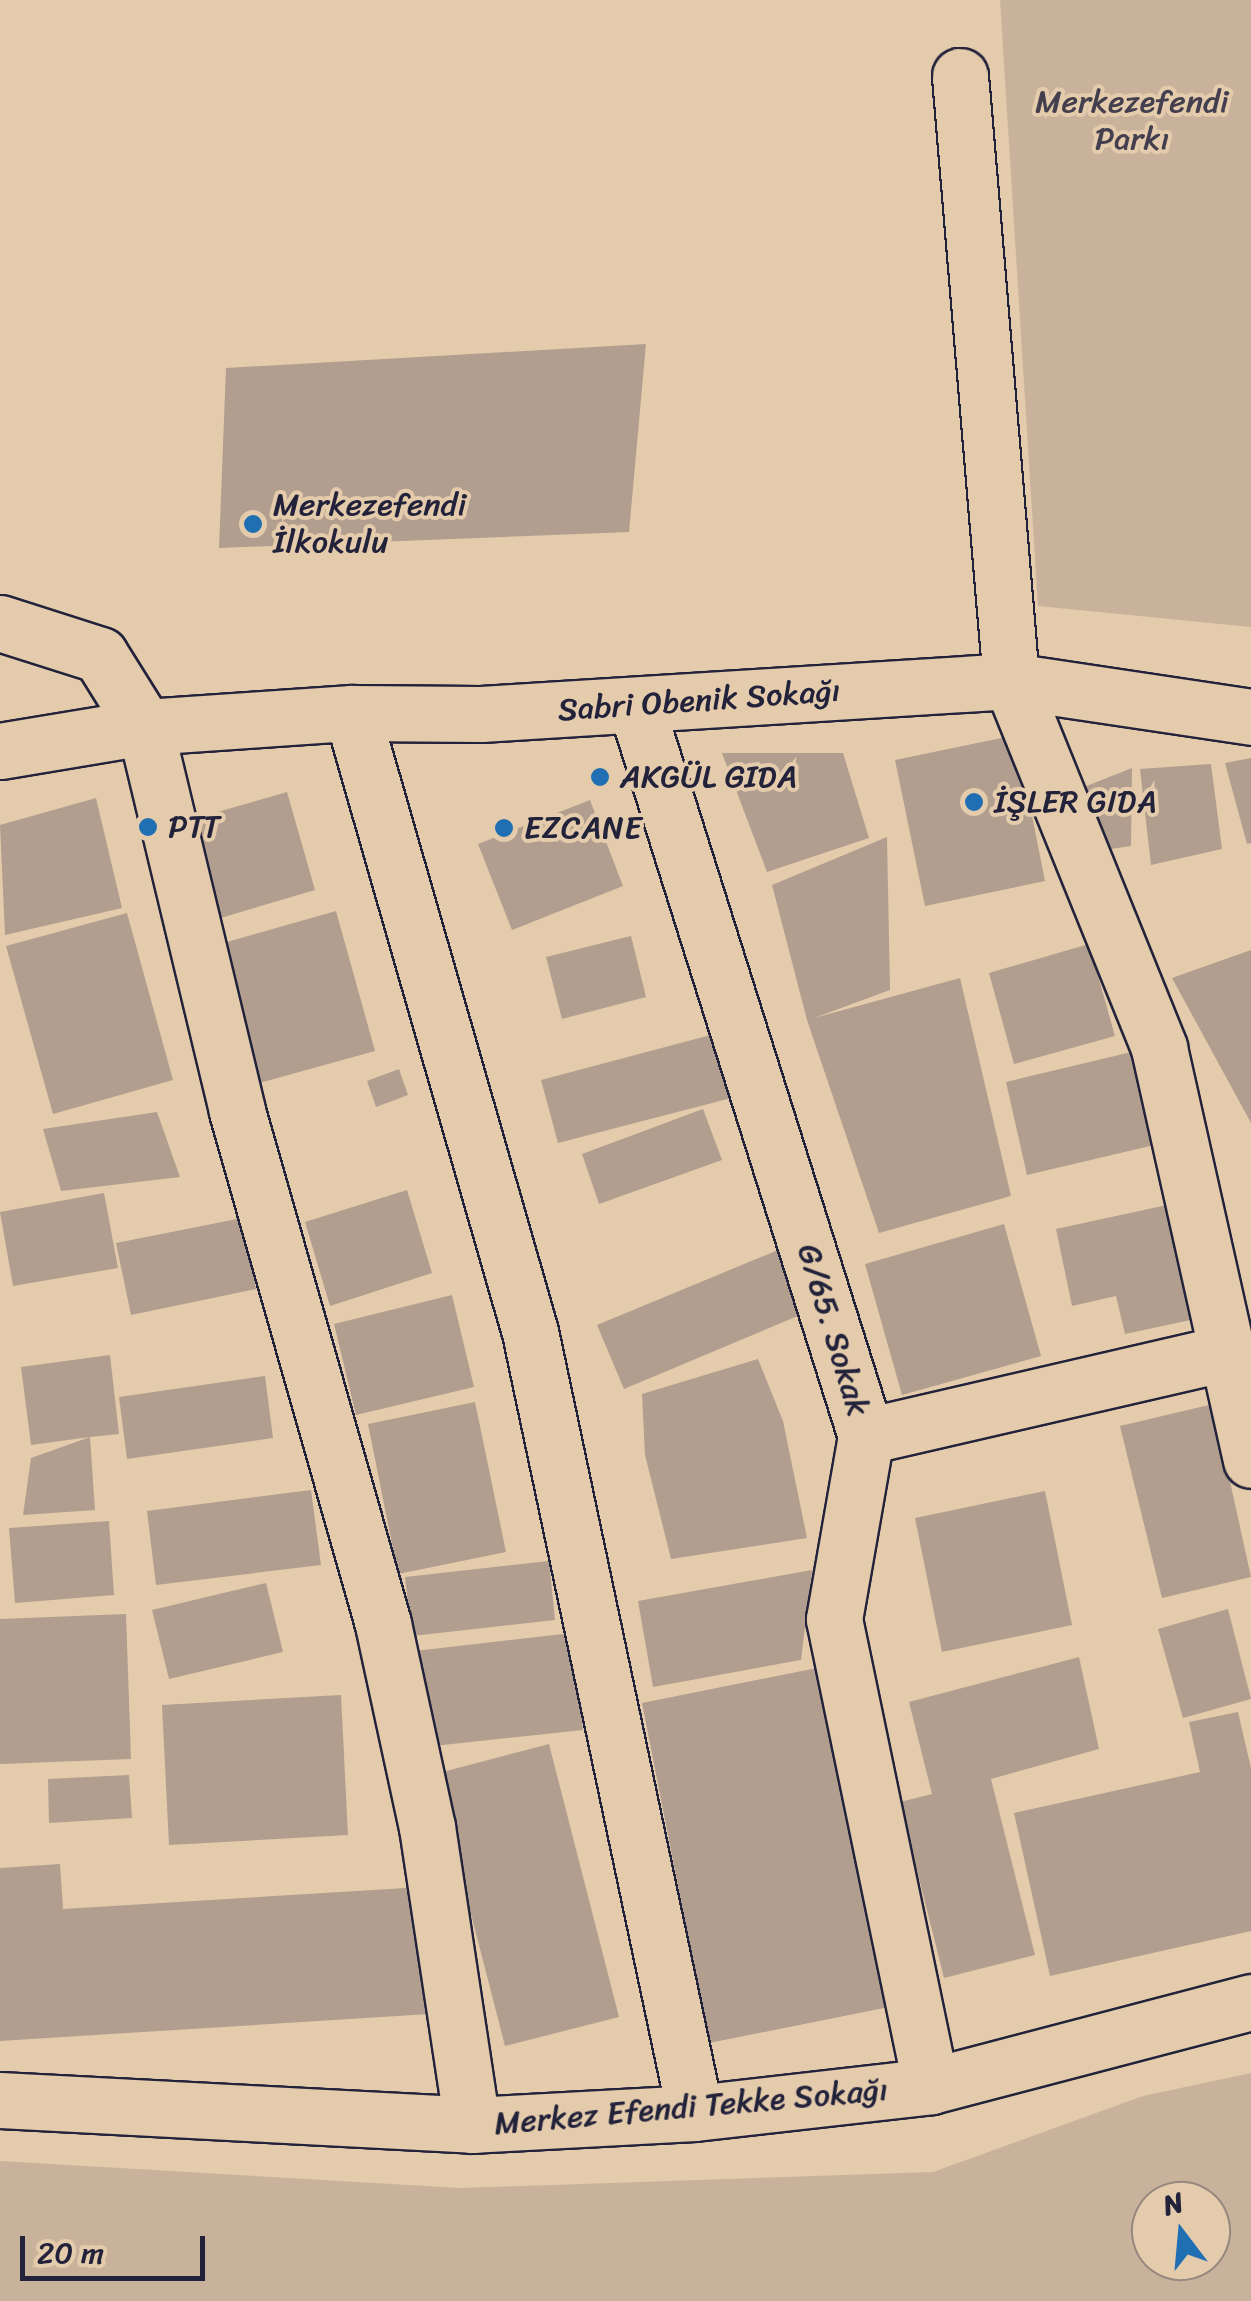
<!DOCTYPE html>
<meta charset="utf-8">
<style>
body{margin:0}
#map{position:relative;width:1251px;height:2301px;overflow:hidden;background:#e4cbac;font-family:Sriracha,sans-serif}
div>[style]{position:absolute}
.green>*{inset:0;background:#c8b29c}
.building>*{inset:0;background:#b19e8e}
.roads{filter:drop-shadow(2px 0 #22223b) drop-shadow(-2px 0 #22223b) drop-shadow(0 2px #22223b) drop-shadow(0 -2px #22223b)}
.minor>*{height:55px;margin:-27.5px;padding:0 27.5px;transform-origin:27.5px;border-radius:27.5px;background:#e4cbac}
.dots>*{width:28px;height:28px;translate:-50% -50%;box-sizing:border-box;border:5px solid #e4cbac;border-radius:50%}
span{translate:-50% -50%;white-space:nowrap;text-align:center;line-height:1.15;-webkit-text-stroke:8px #e4cbac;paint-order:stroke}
.park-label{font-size:32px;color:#433f4e}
.poi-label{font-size:32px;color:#22223b}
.left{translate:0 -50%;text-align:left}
.street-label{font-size:32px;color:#22223b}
.north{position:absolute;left:1131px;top:2181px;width:100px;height:100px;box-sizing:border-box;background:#e4cbac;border:2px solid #96877f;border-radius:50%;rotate:344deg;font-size:28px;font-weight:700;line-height:40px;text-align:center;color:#22223b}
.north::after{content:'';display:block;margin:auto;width:35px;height:45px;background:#1f6fb2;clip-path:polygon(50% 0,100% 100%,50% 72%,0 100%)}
.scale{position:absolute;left:20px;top:2236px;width:185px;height:45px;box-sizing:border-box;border:5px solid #22223b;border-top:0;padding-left:12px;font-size:30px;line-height:35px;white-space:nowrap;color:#22223b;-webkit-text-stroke:8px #e4cbac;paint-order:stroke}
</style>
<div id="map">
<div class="green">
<div style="clip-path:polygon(1000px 0,1251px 0,1251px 627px,1038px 606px)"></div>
<div style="clip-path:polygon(evenodd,1251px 2073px,1251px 2301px,0 2301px,0 2161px,460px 2188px,933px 2172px,1143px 2096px,1251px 2073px,1211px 2201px,1211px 2261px,1151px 2261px,1151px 2201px,1211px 2201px)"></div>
</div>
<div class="building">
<div style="clip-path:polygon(646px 344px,629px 532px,219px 548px,226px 368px)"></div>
<div style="clip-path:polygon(1016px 735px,1045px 881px,925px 906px,895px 760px)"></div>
<div style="clip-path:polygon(722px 753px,843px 753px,869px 838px,767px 872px)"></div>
<div style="clip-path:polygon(1251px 758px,1251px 843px,1247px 844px,1225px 763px)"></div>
<div style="clip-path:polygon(1211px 764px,1222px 849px,1151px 865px,1140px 769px)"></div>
<div style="clip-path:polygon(1132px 768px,1131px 846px,1083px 853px,1064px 795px)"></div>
<div style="clip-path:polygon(287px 792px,315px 890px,214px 920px,186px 821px)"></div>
<div style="clip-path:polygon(96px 798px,122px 908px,5px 935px,0 825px)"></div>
<div style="clip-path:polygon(590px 800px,623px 886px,512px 930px,478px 844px)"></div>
<div style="clip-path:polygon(887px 837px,890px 990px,814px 1018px,960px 978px,1011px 1196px,879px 1233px,807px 1020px,772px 885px)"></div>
<div style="clip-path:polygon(336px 911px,375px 1051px,249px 1086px,209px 947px)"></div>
<div style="clip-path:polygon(127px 913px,173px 1080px,53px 1114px,6px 946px)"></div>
<div style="clip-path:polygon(631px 936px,646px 997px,562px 1019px,546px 957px)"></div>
<div style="clip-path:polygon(1089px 944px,1115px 1036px,1014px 1064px,989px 973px)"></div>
<div style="clip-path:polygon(1251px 950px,1251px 1123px,1172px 978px)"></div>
<div style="clip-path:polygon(722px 1032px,739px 1096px,558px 1143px,541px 1080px)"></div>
<div style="clip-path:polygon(1144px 1049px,1167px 1142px,1027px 1175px,1006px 1082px)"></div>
<div style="clip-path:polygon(399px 1069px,408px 1095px,376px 1107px,367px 1081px)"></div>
<div style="clip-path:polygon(703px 1109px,722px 1160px,599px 1204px,582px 1154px)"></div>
<div style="clip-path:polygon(157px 1112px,180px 1177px,61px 1191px,43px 1129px)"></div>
<div style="clip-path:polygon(407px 1190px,432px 1273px,330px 1306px,305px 1222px)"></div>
<div style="clip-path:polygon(104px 1193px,118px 1268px,13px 1286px,0 1212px)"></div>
<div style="clip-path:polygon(1176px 1203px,1200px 1318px,1125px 1334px,1116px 1296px,1072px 1306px,1056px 1229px)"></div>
<div style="clip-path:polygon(242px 1218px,256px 1289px,131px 1315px,116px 1243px)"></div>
<div style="clip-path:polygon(1004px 1224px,1041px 1356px,902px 1395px,865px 1264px)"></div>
<div style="clip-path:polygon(778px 1250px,805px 1313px,624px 1389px,597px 1325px)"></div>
<div style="clip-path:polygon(452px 1295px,474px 1387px,356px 1415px,334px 1324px)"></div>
<div style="clip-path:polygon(110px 1355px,119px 1434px,90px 1437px,95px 1510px,23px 1515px,31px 1458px,90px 1437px,31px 1445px,21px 1367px)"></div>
<div style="clip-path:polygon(758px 1359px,783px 1421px,807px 1538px,671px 1559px,645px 1455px,642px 1394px)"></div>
<div style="clip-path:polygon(265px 1376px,273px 1438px,127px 1459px,119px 1397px)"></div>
<div style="clip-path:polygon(475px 1402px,506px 1552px,398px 1574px,368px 1424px)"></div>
<div style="clip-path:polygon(1213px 1404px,1251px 1577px,1162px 1598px,1120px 1426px)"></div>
<div style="clip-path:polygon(311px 1490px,321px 1565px,156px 1585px,147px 1511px)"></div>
<div style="clip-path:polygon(1045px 1491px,1072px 1625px,942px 1652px,915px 1518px)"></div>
<div style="clip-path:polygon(109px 1521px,114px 1595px,15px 1603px,9px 1528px)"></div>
<div style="clip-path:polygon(549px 1561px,555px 1620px,412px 1636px,405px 1577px)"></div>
<div style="clip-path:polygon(812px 1570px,801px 1660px,653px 1687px,638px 1601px)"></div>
<div style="clip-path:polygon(266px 1583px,283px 1652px,169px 1679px,152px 1610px)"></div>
<div style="clip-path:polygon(1228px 1609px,1251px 1699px,1183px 1718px,1158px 1629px)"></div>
<div style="clip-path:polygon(126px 1614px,131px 1759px,0 1764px,0 1619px)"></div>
<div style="clip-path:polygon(572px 1633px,583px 1730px,424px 1747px,415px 1651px)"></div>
<div style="clip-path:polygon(1079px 1657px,1099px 1749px,991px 1779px,1035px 1955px,944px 1978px,900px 1802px,932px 1794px,909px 1702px)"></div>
<div style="clip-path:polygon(822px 1667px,889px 2007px,709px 2043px,642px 1703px)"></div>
<div style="clip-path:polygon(341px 1695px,348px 1835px,169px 1845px,162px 1705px)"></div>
<div style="clip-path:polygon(1238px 1712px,1251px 1768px,1251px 1931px,1050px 1976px,1014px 1813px,1200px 1772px,1189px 1722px)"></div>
<div style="clip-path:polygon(549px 1744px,619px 2017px,505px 2046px,435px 1774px)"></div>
<div style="clip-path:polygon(129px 1775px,132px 1818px,49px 1823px,48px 1779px)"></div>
<div style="clip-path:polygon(60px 1864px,63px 1909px,422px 1887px,429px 2014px,0 2041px,0 1868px)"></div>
</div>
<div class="roads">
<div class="minor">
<div style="left:960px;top:76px;width:607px;rotate:85.18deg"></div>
<div style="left:1011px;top:681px;width:396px;rotate:68deg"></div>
<div style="left:1159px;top:1048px;width:422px;rotate:77.4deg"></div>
<div style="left:0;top:623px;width:105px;rotate:17.7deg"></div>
<div style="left:100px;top:655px;width:85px;rotate:58deg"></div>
<div style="left:145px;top:727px;width:395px;rotate:76.5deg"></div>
<div style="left:237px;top:1111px;width:533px;rotate:74.11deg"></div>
<div style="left:383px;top:1624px;width:208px;rotate:77.8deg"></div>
<div style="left:427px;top:1827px;width:301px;rotate:81.4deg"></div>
<div style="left:636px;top:706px;width:765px;rotate:72.51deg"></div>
<div style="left:866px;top:1436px;width:186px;rotate:99.9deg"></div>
<div style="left:834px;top:1619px;width:477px;rotate:78.3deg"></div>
<div style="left:352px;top:713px;width:644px;rotate:73.96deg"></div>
<div style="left:530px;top:1332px;width:798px;rotate:78.07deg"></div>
<div style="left:0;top:751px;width:147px;rotate:-9.4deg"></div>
<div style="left:145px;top:727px;width:207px;rotate:-3.9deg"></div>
<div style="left:352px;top:713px;width:129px;rotate:0.4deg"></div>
<div style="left:481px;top:714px;width:531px;rotate:-3.56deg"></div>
<div style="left:1011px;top:681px;width:243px;rotate:8.5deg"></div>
<div style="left:866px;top:1436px;width:373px;rotate:-13deg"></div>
<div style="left:0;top:2100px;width:473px;rotate:3deg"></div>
<div style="left:472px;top:2125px;width:223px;rotate:-3.1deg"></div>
<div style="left:695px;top:2113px;width:238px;rotate:-6.5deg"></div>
<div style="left:931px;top:2086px;width:331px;rotate:-14.7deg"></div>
</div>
</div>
<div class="dots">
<div style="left:253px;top:524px;background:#1f6fb2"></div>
<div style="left:600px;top:777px;background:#1f6fb2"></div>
<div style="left:974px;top:802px;background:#1f6fb2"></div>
<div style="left:148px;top:827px;background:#1f6fb2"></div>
<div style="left:504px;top:828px;background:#1f6fb2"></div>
</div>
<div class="park-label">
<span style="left:1132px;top:121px">Merkezefendi<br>Parkı</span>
</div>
<div class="poi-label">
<span class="left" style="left:273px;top:524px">Merkezefendi<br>İlkokulu</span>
<span class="left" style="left:620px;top:777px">AKGÜL GIDA</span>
<span class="left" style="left:994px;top:802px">İŞLER GIDA</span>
<span class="left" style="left:168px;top:827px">PTT</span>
<span class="left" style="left:524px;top:828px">EZCANE</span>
</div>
<div class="street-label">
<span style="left:699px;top:701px;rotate:-4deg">Sabri Obenik Sokağı</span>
<span style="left:833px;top:1330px;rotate:73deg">G/65. Sokak</span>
<span style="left:691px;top:2107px;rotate:-5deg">Merkez Efendi Tekke Sokağı</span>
</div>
<div class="north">N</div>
<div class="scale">20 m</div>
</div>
